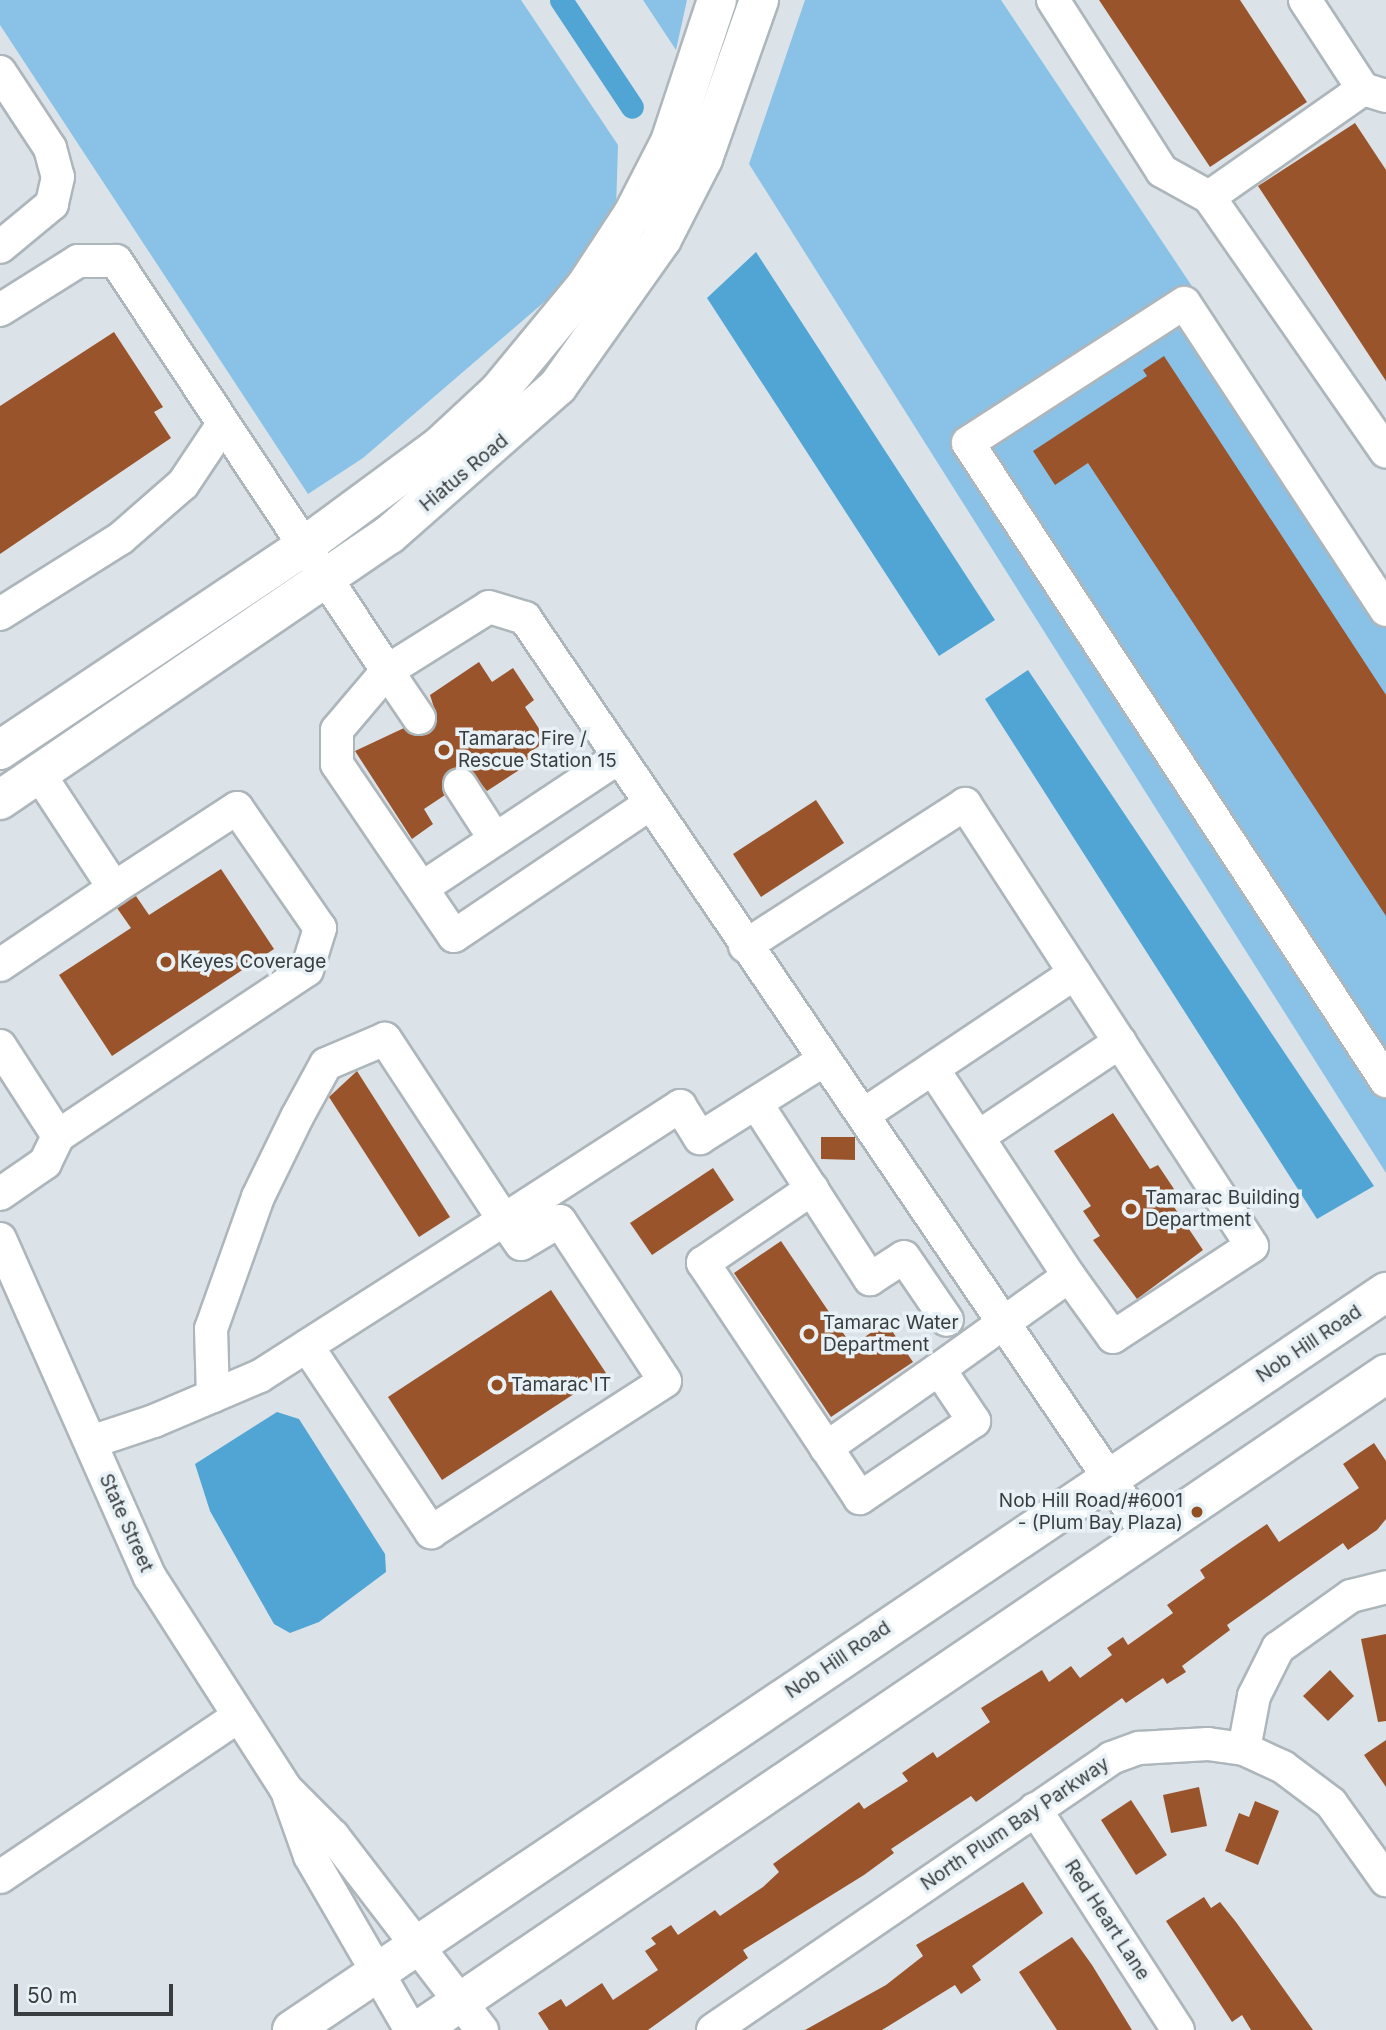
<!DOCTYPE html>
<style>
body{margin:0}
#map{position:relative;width:1386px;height:2030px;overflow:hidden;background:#dbe3e9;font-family:Inter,sans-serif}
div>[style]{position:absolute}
.green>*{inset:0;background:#89c2e6}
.water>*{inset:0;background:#51a5d4}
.canal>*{height:23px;margin:-11.5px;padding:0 11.5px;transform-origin:11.5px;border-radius:11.5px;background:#51a5d4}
.building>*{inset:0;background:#9a542b}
.roads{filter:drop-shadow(2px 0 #adb6bb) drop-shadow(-2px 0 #adb6bb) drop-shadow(0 2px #adb6bb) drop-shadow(0 -2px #adb6bb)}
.minor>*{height:32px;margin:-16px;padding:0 16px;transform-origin:16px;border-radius:16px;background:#fff}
.major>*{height:38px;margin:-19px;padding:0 19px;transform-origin:19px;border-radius:19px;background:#fff}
.dots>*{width:19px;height:19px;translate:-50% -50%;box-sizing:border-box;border:4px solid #e8f1f6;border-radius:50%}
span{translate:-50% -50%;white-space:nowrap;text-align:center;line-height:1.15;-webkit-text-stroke:7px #e8f1f6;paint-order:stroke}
.street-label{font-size:19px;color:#3a3d3f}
.poi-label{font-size:19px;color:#3a3d3f}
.left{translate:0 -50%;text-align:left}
.right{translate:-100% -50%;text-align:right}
.scale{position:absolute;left:14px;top:1984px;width:159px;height:32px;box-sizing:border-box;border:4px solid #3a3d3f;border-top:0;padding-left:9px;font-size:21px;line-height:24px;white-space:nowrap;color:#3a3d3f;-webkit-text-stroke:5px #e8f1f6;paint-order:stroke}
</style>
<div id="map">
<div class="green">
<div style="clip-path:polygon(0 0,521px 0,618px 145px,615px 241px,363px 458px,308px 494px,0 25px)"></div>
<div style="clip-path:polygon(643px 0,687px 0,676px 50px)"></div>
<div style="clip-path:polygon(805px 0,1001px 0,1386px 577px,1386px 1173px,749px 164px)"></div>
</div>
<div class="water">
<div style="clip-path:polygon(756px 252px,995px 620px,939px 656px,707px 298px)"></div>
<div style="clip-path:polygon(1028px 670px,1374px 1186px,1317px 1219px,985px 699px)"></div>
<div style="clip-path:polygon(277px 1412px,299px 1419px,385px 1554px,386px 1572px,319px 1622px,290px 1633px,274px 1624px,210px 1511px,195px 1464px)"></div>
</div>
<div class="canal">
<div style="left:561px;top:0;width:128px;rotate:56.4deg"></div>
</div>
<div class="building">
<div style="clip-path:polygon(1099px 0,1240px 0,1307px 102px,1210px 167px)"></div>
<div style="clip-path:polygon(1355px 123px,1386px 170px,1386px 381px,1258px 186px)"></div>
<div style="clip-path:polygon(114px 332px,163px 407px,154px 412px,171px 438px,0 554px,0 406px)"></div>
<div style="clip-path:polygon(1164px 356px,1386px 695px,1386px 916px,1088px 463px,1055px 485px,1033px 451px,1147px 376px,1143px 370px)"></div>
<div style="clip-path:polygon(479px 662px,492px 682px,513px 668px,534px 700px,525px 707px,547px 741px,527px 754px,533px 761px,487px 791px,469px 769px,449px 770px,445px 795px,424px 809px,433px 824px,412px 839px,355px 751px,404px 728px,420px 736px,430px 733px,437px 717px,430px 695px)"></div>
<div style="clip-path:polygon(816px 800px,844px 843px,761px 897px,733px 854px)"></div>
<div style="clip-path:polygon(221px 869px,274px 949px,112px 1056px,59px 975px,131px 928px,117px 908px,124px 903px,136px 896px,149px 915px)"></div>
<div style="clip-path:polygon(357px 1071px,450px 1217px,419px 1237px,329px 1097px)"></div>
<div style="clip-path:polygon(1113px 1113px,1150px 1169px,1158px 1165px,1174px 1189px,1166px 1195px,1203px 1250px,1137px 1299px,1093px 1240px,1100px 1236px,1083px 1211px,1091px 1206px,1054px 1151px)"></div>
<div style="clip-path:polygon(821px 1137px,855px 1137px,855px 1160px,821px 1159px)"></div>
<div style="clip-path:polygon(713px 1168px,734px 1200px,652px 1255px,630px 1223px)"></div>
<div style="clip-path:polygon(781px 1241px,852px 1346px,886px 1322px,913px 1362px,831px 1417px,734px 1273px)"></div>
<div style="clip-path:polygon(551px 1290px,606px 1373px,442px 1480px,388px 1397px)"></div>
<div style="clip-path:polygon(1374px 1443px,1386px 1461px,1386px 1519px,1377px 1530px,1348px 1550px,1343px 1543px,1227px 1625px,1230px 1630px,1182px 1666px,1186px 1672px,1167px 1684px,1163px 1678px,1126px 1703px,1122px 1698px,976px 1802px,971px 1796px,891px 1849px,894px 1853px,864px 1875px,743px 1950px,748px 1958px,648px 2030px,549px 2030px,538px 2013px,561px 1999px,566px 2007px,602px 1983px,613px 2000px,658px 1970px,645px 1951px,656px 1944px,651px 1938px,671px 1925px,678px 1935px,715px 1910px,720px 1916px,763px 1887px,779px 1872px,773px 1864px,859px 1802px,864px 1809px,908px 1781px,902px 1773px,933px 1752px,937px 1758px,990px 1722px,981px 1708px,1042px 1670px,1049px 1682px,1071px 1666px,1080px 1678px,1112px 1655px,1107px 1648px,1123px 1637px,1128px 1645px,1173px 1613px,1167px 1605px,1205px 1578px,1200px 1570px,1236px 1545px,1267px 1524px,1279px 1542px,1359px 1488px,1343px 1464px)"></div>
<div style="clip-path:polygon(1386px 1634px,1386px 1721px,1378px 1722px,1361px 1639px)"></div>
<div style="clip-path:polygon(1330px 1670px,1354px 1696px,1328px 1721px,1303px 1696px)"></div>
<div style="clip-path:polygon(1386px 1740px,1386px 1787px,1364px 1755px)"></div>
<div style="clip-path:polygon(1199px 1787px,1207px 1826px,1171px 1833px,1163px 1795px)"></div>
<div style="clip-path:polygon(1131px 1800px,1167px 1855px,1136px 1875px,1101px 1820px)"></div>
<div style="clip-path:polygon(1255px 1801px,1279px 1811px,1258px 1865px,1225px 1851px,1239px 1813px,1249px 1817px)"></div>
<div style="clip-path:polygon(1023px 1882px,1043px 1913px,972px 1966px,981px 1980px,961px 1994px,955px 1985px,882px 2030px,805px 2030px,886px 1985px,923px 1956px,916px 1945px)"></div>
<div style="clip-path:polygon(1204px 1897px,1211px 1908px,1220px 1902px,1236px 1922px,1313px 2030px,1251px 2030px,1242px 2015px,1232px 2022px,1166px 1921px)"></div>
<div style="clip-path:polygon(1072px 1937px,1092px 1965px,1132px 2030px,1057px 2030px,1019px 1972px)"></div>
</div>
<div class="roads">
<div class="minor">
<div style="left:1053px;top:0;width:203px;rotate:57.5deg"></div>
<div style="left:1162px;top:171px;width:54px;rotate:29deg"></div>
<div style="left:1209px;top:197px;width:188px;rotate:-35deg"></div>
<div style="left:1305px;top:0;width:106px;rotate:56.9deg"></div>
<div style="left:1363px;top:89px;width:24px;rotate:17deg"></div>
<div style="left:0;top:72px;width:91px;rotate:56.7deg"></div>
<div style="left:50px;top:148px;width:30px;rotate:75deg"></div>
<div style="left:58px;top:177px;width:28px;rotate:103deg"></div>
<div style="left:52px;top:204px;width:67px;rotate:140.4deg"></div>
<div style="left:1209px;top:197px;width:310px;rotate:55.2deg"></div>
<div style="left:0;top:310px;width:92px;rotate:-32.1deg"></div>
<div style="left:78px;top:261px;width:38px"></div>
<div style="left:116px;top:261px;width:491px;rotate:56.5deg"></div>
<div style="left:387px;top:671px;width:120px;rotate:-32.1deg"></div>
<div style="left:489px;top:607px;width:38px;rotate:17deg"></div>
<div style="left:525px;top:618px;width:1107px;rotate:55.82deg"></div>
<div style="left:1386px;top:610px;width:367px;rotate:-123.3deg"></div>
<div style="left:1184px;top:303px;width:257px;rotate:147.1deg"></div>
<div style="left:968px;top:443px;width:763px;rotate:56.77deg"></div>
<div style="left:0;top:614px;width:143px;rotate:-32.1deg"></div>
<div style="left:121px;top:538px;width:82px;rotate:-41.1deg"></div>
<div style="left:183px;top:484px;width:69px;rotate:-56.3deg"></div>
<div style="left:419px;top:718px;width:57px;rotate:-124.2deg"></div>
<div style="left:387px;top:671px;width:77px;rotate:130.3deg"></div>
<div style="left:337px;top:730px;width:34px;rotate:90deg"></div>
<div style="left:337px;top:764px;width:208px;rotate:55.8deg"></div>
<div style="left:454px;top:936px;width:233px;rotate:-34deg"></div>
<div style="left:460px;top:785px;width:64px;rotate:57.1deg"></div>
<div style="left:422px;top:888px;width:233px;rotate:-33.6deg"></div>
<div style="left:745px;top:946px;width:262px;rotate:-32.8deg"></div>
<div style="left:965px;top:804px;width:527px;rotate:57deg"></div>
<div style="left:1252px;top:1246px;width:166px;rotate:146.8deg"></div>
<div style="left:1113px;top:1337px;width:75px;rotate:-125.8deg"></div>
<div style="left:1069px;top:1276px;width:160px;rotate:144.4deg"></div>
<div style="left:939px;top:1369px;width:63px;rotate:56.1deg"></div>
<div style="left:974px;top:1421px;width:138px;rotate:146deg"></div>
<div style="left:860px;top:1498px;width:283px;rotate:-123.7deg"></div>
<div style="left:703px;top:1263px;width:132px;rotate:-34.2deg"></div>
<div style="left:0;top:965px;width:138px;rotate:-34deg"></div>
<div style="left:0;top:1046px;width:107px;rotate:57.2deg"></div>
<div style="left:933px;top:1069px;width:248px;rotate:56.7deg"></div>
<div style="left:756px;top:1103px;width:210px;rotate:57.1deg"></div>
<div style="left:870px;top:1279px;width:40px;rotate:-32.9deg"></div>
<div style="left:904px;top:1257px;width:76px;rotate:55.7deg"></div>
<div style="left:863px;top:1115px;width:255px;rotate:-33.8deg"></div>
<div style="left:978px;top:1137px;width:171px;rotate:-33.8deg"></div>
<div style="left:0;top:1194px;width:55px;rotate:-34.6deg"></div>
<div style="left:45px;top:1163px;width:30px;rotate:-64deg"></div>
<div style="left:58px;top:1136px;width:299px;rotate:-33.7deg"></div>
<div style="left:307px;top:970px;width:44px;rotate:-72.8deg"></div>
<div style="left:320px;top:928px;width:146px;rotate:-124.7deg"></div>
<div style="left:237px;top:808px;width:147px;rotate:147deg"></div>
<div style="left:114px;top:888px;width:136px;rotate:-123.3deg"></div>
<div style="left:0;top:1239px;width:370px;rotate:66.1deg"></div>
<div style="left:150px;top:1577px;width:252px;rotate:57.3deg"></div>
<div style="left:286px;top:1789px;width:66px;rotate:45deg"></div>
<div style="left:333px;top:1836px;width:245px;rotate:52.5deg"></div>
<div style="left:307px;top:1346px;width:224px;rotate:56.3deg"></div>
<div style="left:431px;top:1532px;width:278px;rotate:-32.8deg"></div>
<div style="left:665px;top:1381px;width:191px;rotate:-123.3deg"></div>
<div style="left:560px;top:1221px;width:45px;rotate:149.5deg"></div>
<div style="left:521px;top:1244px;width:29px;rotate:-125deg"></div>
<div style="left:504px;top:1220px;width:210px;rotate:-32.9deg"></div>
<div style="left:680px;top:1106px;width:38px;rotate:58deg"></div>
<div style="left:700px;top:1138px;width:146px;rotate:-32.2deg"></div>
<div style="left:91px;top:1442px;width:66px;rotate:-18.4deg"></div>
<div style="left:154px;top:1421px;width:64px;rotate:-23deg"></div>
<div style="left:213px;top:1396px;width:51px;rotate:-23.1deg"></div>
<div style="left:260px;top:1376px;width:290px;rotate:-32.6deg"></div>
<div style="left:504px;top:1220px;width:217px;rotate:-123.3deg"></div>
<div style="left:385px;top:1039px;width:64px;rotate:157deg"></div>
<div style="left:326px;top:1064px;width:60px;rotate:118.7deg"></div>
<div style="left:297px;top:1117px;width:89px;rotate:116deg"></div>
<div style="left:258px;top:1197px;width:140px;rotate:109.6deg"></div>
<div style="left:211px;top:1329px;width:67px;rotate:88.3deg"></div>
<div style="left:826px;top:1448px;width:138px;rotate:-35deg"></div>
<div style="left:1244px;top:1749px;width:54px;rotate:-79.3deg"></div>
<div style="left:1254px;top:1696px;width:54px;rotate:-63.4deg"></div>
<div style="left:1278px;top:1648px;width:90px;rotate:-35.5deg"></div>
<div style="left:1351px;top:1596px;width:36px;rotate:-14deg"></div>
<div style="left:289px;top:1797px;width:63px;rotate:70.4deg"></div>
<div style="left:310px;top:1856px;width:201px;rotate:59.9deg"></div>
<div style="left:1035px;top:1809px;width:263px;rotate:57.1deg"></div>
<div style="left:0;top:1877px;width:285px;rotate:-34deg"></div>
<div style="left:713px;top:2030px;width:482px;rotate:-34.3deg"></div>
<div style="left:1111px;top:1758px;width:30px;rotate:-20deg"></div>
<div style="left:1139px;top:1748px;width:69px;rotate:-3.3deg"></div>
<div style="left:1208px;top:1744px;width:36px;rotate:8deg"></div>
<div style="left:1244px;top:1749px;width:43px;rotate:24.8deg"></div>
<div style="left:1283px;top:1767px;width:60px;rotate:36.9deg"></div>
<div style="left:1331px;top:1803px;width:95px;rotate:54.5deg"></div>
</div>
<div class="major">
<div style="left:0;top:750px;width:365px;rotate:-33.8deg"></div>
<div style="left:303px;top:547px;width:170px;rotate:-36.4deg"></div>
<div style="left:440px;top:446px;width:79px;rotate:-43deg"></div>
<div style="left:498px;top:392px;width:136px;rotate:-50.4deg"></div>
<div style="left:585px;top:287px;width:87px;rotate:-56.7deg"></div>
<div style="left:633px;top:214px;width:81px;rotate:-62.8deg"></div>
<div style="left:670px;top:142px;width:150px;rotate:-71.7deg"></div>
<div style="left:0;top:800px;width:471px;rotate:-34.3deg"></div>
<div style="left:389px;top:535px;width:225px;rotate:-41.4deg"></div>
<div style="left:558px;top:386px;width:180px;rotate:-54.7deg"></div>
<div style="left:662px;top:239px;width:90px;rotate:-62.9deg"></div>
<div style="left:703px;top:159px;width:169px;rotate:-70.6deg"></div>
<div style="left:292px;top:2030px;width:1320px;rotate:-34deg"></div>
<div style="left:419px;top:2030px;width:1169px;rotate:-34.15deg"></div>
</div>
</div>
<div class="dots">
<div style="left:444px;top:750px;background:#924d23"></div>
<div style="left:166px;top:962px;background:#924d23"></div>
<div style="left:1131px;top:1209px;background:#924d23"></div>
<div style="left:809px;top:1334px;background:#924d23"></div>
<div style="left:497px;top:1385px;background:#924d23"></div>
<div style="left:1197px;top:1512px;background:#924d23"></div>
</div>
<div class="street-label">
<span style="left:464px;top:473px;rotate:-40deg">Hiatus Road</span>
<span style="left:1309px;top:1344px;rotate:-34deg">Nob Hill Road</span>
<span style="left:126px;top:1523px;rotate:66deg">State Street</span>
<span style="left:838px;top:1660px;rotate:-34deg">Nob Hill Road</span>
<span style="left:1015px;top:1824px;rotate:-34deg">North Plum Bay Parkway</span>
<span style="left:1107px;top:1920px;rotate:57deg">Red Heart Lane</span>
</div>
<div class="poi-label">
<span class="left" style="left:458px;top:750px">Tamarac Fire /<br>Rescue Station 15</span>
<span class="left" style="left:180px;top:962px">Keyes Coverage</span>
<span class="left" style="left:1145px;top:1209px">Tamarac Building<br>Department</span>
<span class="left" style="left:823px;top:1334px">Tamarac Water<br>Department</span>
<span class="left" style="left:511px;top:1385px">Tamarac IT</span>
<span class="right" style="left:1183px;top:1512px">Nob Hill Road/#6001<br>- (Plum Bay Plaza)</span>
</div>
<div class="scale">50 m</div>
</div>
